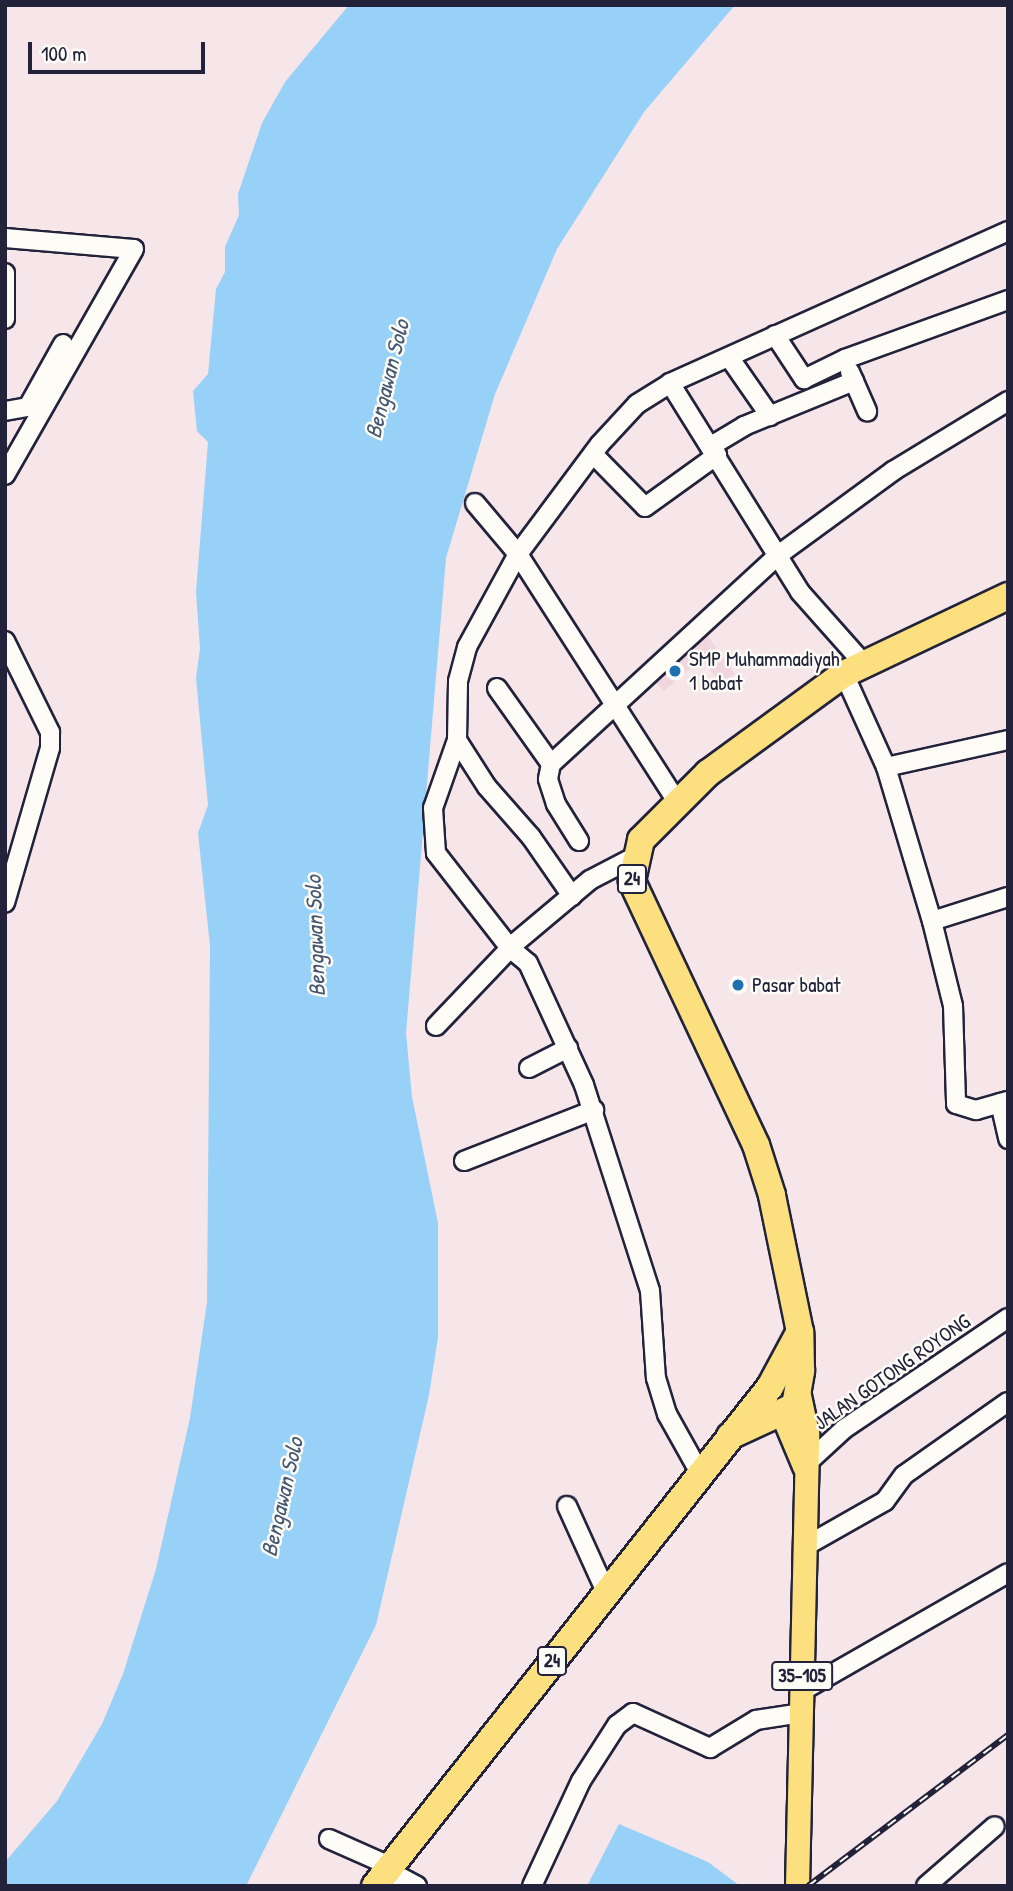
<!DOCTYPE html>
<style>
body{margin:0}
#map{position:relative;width:1013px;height:1891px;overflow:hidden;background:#f6e5e9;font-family:"Patrick Hand",sans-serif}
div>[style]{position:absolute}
.built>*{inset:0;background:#f1d5df}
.water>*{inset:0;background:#97d1f7}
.roads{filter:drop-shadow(2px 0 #22223b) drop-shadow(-2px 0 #22223b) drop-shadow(0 2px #22223b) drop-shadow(0 -2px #22223b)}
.minor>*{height:18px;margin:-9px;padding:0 9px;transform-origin:9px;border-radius:9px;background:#fdfcf7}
.major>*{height:23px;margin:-11.5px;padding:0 11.5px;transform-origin:11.5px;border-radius:11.5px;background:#fce080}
.highway>*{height:26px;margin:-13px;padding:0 13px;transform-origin:13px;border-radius:13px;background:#fce080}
.rail>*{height:6px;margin-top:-3px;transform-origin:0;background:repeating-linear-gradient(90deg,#fdfcf7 0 10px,#22223b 0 20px);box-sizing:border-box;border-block:2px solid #22223b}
.dots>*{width:19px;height:19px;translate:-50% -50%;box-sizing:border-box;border:4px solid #fdfcf7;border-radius:50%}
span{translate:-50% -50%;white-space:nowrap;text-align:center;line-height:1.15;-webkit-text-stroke:5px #fdfcf7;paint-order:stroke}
.shield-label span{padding:2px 5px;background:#fdfcf7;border:2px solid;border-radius:5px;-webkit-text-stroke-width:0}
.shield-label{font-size:19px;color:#22223b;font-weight:700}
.poi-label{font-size:21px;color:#22223b}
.left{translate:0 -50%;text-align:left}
.street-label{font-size:21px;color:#22223b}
.water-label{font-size:23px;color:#455773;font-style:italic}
.frame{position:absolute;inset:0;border:7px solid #22223b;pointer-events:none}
.scale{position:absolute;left:28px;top:42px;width:177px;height:32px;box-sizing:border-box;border:4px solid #22223b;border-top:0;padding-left:9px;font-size:21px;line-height:24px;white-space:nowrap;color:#22223b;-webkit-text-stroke:5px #fdfcf7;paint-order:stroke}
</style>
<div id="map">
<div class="built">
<div style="clip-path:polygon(704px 631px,735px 674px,721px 685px,690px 642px)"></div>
<div style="clip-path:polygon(687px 650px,697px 663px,664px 691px,653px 680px)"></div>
</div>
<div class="water">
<div style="clip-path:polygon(349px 5px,735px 5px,644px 112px,557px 249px,495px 394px,446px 558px,406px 1033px,412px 1097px,438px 1223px,438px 1337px,429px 1395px,376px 1625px,246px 1886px,5px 1886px,5px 1862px,57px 1801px,102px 1724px,123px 1674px,156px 1569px,190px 1418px,207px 1302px,210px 946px,198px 833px,208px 805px,196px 678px,200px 649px,196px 592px,208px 442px,197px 431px,193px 391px,208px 374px,216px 289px,225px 272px,225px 247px,239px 215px,238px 194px,262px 123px,285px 82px)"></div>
<div style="clip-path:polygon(619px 1824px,708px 1862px,740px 1886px,587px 1886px)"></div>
</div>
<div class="roads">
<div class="minor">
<div style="left:5px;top:238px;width:129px;rotate:4.9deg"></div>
<div style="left:134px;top:249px;width:260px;rotate:119.7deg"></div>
<div style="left:5px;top:273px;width:46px;rotate:90deg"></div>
<div style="left:775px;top:335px;width:53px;rotate:56.6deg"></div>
<div style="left:804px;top:379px;width:46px;rotate:-26deg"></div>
<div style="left:845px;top:359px;width:173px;rotate:-19.9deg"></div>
<div style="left:729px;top:357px;width:72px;rotate:55.2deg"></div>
<div style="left:850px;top:372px;width:43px;rotate:66.4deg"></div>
<div style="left:670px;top:383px;width:246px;rotate:58.1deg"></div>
<div style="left:800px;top:592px;width:96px;rotate:48.4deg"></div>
<div style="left:5px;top:411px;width:23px;rotate:-10deg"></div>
<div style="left:28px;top:407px;width:72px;rotate:-60.9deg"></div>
<div style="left:711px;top:446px;width:39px;rotate:-31deg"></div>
<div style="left:744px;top:426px;width:119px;rotate:-22.2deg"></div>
<div style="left:593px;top:454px;width:74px;rotate:45.5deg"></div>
<div style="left:645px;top:507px;width:89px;rotate:-35.8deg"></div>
<div style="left:475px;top:503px;width:67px;rotate:49.9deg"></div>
<div style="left:518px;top:554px;width:295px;rotate:57.3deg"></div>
<div style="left:5px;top:641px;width:102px;rotate:63.7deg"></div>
<div style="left:50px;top:732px;width:16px;rotate:90deg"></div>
<div style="left:50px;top:748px;width:161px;rotate:106.2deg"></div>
<div style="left:844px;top:674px;width:102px;rotate:65.7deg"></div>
<div style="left:886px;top:767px;width:161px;rotate:73.4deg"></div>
<div style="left:932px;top:921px;width:88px;rotate:76.1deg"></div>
<div style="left:953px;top:1006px;width:98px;rotate:88.2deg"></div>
<div style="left:956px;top:1104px;width:21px;rotate:17deg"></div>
<div style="left:976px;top:1110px;width:33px;rotate:-16deg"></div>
<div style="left:497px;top:688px;width:93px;rotate:54.6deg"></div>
<div style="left:457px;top:740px;width:72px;rotate:109.4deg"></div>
<div style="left:433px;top:808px;width:45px;rotate:86.2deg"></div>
<div style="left:436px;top:853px;width:120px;rotate:52.1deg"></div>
<div style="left:510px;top:948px;width:23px;rotate:40deg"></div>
<div style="left:528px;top:963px;width:134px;rotate:65.3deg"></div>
<div style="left:584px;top:1085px;width:216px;rotate:72.2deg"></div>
<div style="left:650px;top:1291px;width:87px;rotate:86.1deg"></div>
<div style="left:656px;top:1378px;width:38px;rotate:73deg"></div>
<div style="left:667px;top:1414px;width:68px;rotate:60.8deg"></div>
<div style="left:886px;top:767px;width:125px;rotate:-12.5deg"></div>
<div style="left:579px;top:841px;width:44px;rotate:-121.9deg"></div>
<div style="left:556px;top:804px;width:26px;rotate:-108deg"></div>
<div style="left:548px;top:779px;width:15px;rotate:-79deg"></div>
<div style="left:551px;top:764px;width:307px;rotate:-42.6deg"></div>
<div style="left:777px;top:556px;width:144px;rotate:-36.2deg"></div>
<div style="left:893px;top:471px;width:135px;rotate:-31.3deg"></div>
<div style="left:572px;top:896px;width:72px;rotate:-124.8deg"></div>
<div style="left:531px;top:837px;width:67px;rotate:-131.3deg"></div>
<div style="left:487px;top:787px;width:56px;rotate:-122.6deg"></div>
<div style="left:457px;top:740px;width:59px;rotate:-89deg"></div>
<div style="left:458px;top:681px;width:35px;rotate:-75deg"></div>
<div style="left:467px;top:647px;width:106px;rotate:-61.3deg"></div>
<div style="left:518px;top:554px;width:137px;rotate:-53.3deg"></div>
<div style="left:600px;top:444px;width:54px;rotate:-47.2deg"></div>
<div style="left:637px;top:404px;width:39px;rotate:-32deg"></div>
<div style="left:670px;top:383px;width:371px;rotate:-24.2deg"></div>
<div style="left:932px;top:921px;width:80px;rotate:-17.5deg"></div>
<div style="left:436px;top:1026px;width:115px;rotate:-46.4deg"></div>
<div style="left:515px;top:943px;width:98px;rotate:-40deg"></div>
<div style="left:590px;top:880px;width:52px;rotate:-27.6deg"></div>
<div style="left:529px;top:1068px;width:44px;rotate:-27.1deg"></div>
<div style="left:1000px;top:1103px;width:37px;rotate:77deg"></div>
<div style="left:464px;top:1161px;width:140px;rotate:-21.4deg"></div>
<div style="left:804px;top:1466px;width:54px;rotate:-42.8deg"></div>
<div style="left:844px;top:1429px;width:198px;rotate:-34.1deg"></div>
<div style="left:567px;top:1506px;width:94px;rotate:65.6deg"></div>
<div style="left:804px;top:1547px;width:93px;rotate:-29.6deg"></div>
<div style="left:885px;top:1501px;width:32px;rotate:-54deg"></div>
<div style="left:904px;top:1475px;width:127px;rotate:-35.1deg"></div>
<div style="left:802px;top:1691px;width:237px;rotate:-29.8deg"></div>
<div style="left:329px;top:1839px;width:67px;rotate:23.9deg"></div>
<div style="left:387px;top:1870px;width:34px;rotate:28deg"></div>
<div style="left:532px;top:1886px;width:116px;rotate:-65deg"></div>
<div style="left:581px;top:1781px;width:67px;rotate:-57.3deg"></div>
<div style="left:617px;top:1725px;width:20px;rotate:-37deg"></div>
<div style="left:633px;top:1713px;width:85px;rotate:24.4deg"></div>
<div style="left:710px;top:1748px;width:54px;rotate:-31.3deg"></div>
<div style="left:756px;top:1720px;width:47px;rotate:-8.7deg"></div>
<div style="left:926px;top:1886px;width:91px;rotate:-41deg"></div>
</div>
<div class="major">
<div style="left:781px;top:1411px;width:60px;rotate:67.3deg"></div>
<div style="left:797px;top:1886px;width:453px;rotate:-88.7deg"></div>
<div style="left:807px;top:1433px;width:40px;rotate:-102deg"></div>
</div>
<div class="highway">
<div style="left:730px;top:1436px;width:72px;rotate:-24.8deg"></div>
<div style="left:795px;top:1406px;width:36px;rotate:-80deg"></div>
<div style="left:801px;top:1371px;width:39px;rotate:-91deg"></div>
<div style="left:800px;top:1332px;width:140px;rotate:-101.6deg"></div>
<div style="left:772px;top:1195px;width:52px;rotate:-107.7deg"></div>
<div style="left:756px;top:1145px;width:292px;rotate:-115.2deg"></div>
<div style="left:632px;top:881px;width:42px;rotate:-77.6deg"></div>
<div style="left:641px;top:840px;width:95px;rotate:-45deg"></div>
<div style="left:708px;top:773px;width:168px;rotate:-36.1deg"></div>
<div style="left:844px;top:674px;width:182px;rotate:-25.4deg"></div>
<div style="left:375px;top:1886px;width:636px;rotate:-51.64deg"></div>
<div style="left:770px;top:1387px;width:61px;rotate:-61.8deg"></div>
</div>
</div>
<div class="rail">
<div style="left:808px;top:1886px;width:251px;rotate:-37.1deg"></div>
</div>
<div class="dots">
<div style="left:675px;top:671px;background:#1f6fb2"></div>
<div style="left:738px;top:985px;background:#1f6fb2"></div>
</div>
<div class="shield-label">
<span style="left:632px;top:879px">24</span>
<span style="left:552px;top:1661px">24</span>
<span style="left:802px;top:1676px">35-105</span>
</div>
<div class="poi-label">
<span class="left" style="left:689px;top:671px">SMP Muhammadiyah<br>1 babat</span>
<span class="left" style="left:752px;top:985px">Pasar babat</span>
</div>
<div class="street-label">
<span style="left:892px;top:1372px;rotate:-35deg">JALAN GOTONG ROYONG</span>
</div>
<div class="water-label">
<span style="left:387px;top:379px;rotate:-76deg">Bengawan Solo</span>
<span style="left:315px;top:936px;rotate:-92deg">Bengawan Solo</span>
<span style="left:282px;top:1497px;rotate:-77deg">Bengawan Solo</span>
</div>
<div class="frame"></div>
<div class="scale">100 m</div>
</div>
